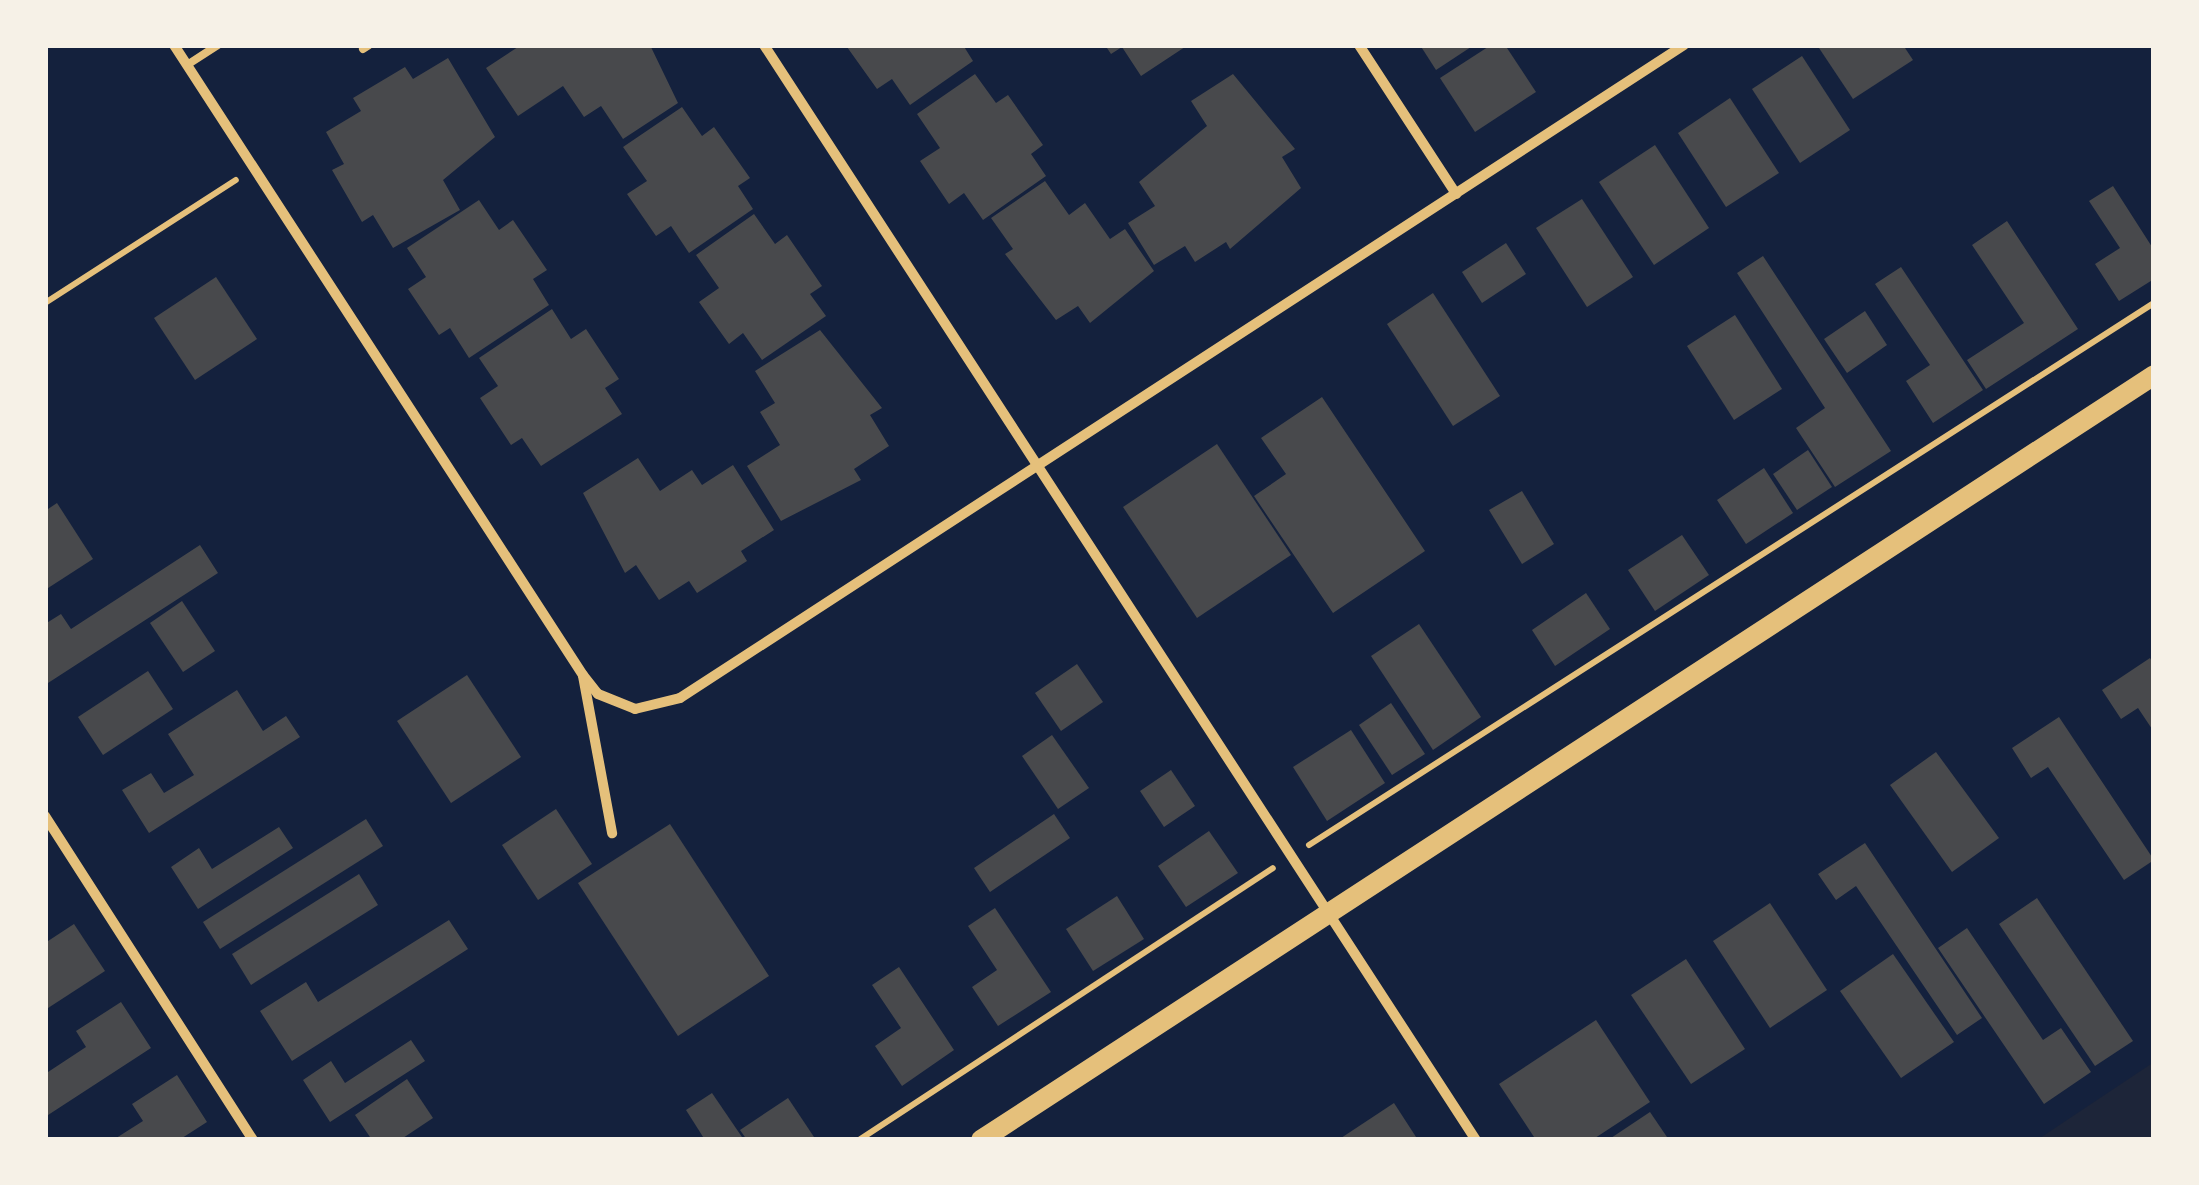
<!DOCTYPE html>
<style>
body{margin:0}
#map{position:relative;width:2199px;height:1185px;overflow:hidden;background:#14213d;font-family:Rubik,sans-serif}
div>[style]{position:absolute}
.green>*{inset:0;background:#1d2539}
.building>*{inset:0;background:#48494c}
.path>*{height:6px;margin:-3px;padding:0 3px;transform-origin:3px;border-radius:3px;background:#e5c07b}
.service>*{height:8px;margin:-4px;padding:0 4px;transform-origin:4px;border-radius:4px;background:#e5c07b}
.minor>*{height:10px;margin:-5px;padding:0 5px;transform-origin:5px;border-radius:5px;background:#e5c07b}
.secondary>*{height:20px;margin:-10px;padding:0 10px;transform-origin:10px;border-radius:10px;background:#e5c07b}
span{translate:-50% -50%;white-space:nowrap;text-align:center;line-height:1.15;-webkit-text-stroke:10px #f6f1e7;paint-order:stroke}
.frame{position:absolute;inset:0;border:48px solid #f6f1e7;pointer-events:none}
</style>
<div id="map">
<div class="green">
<div style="clip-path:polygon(2154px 1062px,2154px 1140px,2037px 1140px)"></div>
</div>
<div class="building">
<div style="clip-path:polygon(521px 45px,650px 45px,678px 103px,623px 139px,601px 106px,584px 117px,563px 86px,518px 116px,486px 68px)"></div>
<div style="clip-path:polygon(963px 45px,973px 61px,910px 105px,892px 79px,877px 89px,847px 47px)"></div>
<div style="clip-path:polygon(1105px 45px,1188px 45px,1141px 76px,1122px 47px,1111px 54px)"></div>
<div style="clip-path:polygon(1420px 45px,1474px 45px,1436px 70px)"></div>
<div style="clip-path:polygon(1491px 45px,1505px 45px,1536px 92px,1475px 132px,1440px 78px)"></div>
<div style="clip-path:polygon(1817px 45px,1903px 45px,1913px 60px,1853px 99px)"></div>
<div style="clip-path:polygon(1802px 56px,1850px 130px,1800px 163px,1752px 89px)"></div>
<div style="clip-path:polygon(448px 58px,495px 137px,443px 180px,460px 210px,393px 248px,373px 215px,362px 222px,332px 170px,344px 164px,326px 132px,361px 111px,353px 98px,405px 67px,413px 79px)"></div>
<div style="clip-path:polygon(975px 74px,996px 103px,1008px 95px,1043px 145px,1031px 154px,1046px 176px,983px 220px,964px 193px,949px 204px,920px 161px,940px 148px,917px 114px)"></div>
<div style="clip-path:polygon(1233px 74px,1295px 149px,1282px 157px,1301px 188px,1230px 249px,1226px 242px,1195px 262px,1185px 246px,1154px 265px,1128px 223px,1155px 206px,1139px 182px,1207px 126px,1191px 101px)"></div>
<div style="clip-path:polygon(1730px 98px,1779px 173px,1726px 207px,1678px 133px)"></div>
<div style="clip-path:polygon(682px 107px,702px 136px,714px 127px,750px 178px,738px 186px,753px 209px,689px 253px,671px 226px,656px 236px,627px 194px,647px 181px,623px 147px)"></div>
<div style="clip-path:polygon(1655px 145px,1709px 228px,1654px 265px,1599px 182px)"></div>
<div style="clip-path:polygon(1045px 181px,1069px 215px,1085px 203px,1110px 239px,1125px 229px,1154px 271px,1090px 323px,1078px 306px,1056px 320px,1005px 254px,1013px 249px,991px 218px)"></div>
<div style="clip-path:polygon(2113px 186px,2154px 250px,2154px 279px,2119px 301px,2095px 264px,2120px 248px,2089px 201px)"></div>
<div style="clip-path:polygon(1582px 199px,1633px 277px,1587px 307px,1536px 228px)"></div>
<div style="clip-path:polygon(479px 200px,499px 230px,513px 220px,547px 270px,533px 279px,549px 305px,469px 358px,450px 328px,439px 335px,408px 289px,426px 277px,407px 248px)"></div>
<div style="clip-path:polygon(754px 214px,775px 244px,787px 235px,822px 286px,810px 294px,826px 316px,762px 360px,743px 333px,729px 344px,699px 302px,719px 288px,696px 255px)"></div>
<div style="clip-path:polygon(2007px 221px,2078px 329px,1986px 389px,1967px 360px,2024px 323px,1972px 245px)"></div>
<div style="clip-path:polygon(1506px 243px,1526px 274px,1482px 303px,1462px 272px)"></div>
<div style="clip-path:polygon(1763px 256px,1891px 451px,1835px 487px,1796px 428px,1825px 408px,1737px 273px)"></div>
<div style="clip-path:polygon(1901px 267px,1983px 390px,1933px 423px,1906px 381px,1930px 365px,1875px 284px)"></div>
<div style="clip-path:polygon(216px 277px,257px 339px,195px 380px,154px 318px)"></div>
<div style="clip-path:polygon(1433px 293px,1500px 396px,1453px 426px,1387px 324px)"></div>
<div style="clip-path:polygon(552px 309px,571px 339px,586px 329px,619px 379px,605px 388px,622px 414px,541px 466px,522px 438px,511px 445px,480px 398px,498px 386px,479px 358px)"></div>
<div style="clip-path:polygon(1865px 311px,1887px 345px,1847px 373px,1824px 339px)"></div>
<div style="clip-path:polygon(1735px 315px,1782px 389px,1734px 420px,1687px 346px)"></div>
<div style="clip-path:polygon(820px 330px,882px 408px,870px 415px,889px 446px,854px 469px,861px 480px,781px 521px,747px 466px,780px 445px,760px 412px,775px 403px,755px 371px)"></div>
<div style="clip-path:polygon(1322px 397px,1425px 551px,1333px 613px,1254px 496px,1286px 474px,1261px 438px)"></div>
<div style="clip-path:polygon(1217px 444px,1291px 555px,1197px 618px,1123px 507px)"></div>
<div style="clip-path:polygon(1808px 450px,1832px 487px,1797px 510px,1773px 474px)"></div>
<div style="clip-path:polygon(638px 458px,660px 491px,692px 470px,702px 485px,733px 465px,774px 530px,741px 551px,747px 561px,697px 593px,689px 581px,659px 600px,636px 565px,625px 573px,583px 493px)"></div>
<div style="clip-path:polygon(1764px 468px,1793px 513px,1746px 544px,1717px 500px)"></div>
<div style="clip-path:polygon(1522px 491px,1554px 544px,1522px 564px,1489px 510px)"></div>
<div style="clip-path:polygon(57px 503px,93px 559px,45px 590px,45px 511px)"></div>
<div style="clip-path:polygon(1682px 535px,1709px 575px,1655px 611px,1628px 570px)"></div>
<div style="clip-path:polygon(200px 545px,218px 573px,48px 683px,45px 624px,61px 614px,71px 629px)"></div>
<div style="clip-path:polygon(1586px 593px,1610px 629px,1555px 666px,1532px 630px)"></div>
<div style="clip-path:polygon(182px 601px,215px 651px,183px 672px,150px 623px)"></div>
<div style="clip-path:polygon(1419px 624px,1481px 717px,1433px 750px,1371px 656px)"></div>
<div style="clip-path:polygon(2150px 658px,2154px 665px,2154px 732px,2138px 708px,2121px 719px,2102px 690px)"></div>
<div style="clip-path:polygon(1077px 664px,1103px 702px,1061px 731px,1035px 693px)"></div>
<div style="clip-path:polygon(148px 671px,173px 709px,103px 755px,78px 717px)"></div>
<div style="clip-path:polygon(467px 675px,521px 757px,451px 803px,397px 721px)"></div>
<div style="clip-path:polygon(237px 690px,263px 731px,286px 716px,300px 737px,149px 833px,122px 790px,151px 773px,164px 793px,194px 775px,168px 734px)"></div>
<div style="clip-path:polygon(1391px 703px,1425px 754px,1392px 775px,1359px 725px)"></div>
<div style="clip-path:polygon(2059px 717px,2154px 860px,2124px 880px,2048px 767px,2031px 778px,2012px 748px)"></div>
<div style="clip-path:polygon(1351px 730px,1385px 783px,1327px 821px,1293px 767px)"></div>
<div style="clip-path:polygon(1052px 735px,1089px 788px,1058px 809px,1022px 756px)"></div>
<div style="clip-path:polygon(1936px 752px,1999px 838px,1952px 872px,1890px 785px)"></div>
<div style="clip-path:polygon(1171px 770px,1195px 806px,1164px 827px,1140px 791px)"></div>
<div style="clip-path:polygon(556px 809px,592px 864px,538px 900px,502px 845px)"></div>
<div style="clip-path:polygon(1054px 814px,1070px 838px,990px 892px,974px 868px)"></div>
<div style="clip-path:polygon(366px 819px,383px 846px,220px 949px,203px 922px)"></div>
<div style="clip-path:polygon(670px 824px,769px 976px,678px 1036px,578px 883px)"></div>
<div style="clip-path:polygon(279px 827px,293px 848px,198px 909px,171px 867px,199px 848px,212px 869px)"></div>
<div style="clip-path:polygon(1209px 831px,1238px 873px,1186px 907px,1158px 866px)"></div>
<div style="clip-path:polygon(1865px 843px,1982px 1018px,1957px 1035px,1856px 886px,1836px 900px,1818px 874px)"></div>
<div style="clip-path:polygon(359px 874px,378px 905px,251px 985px,232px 954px)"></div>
<div style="clip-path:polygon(1117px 896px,1144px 939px,1093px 971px,1066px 929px)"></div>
<div style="clip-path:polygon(2037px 898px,2133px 1041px,2095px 1066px,1999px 924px)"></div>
<div style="clip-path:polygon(1770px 903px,1827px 990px,1770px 1028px,1713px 941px)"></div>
<div style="clip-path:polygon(995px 908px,1051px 992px,998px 1026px,972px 987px,997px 970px,968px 926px)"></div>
<div style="clip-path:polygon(449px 920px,468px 949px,292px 1061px,260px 1011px,306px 982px,318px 1002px)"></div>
<div style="clip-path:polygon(74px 924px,105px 971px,45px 1010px,45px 943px)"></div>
<div style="clip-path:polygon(1967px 928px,2043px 1040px,2061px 1028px,2091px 1072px,2044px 1104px,1938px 948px)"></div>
<div style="clip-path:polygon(1893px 954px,1954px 1042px,1901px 1078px,1840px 991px)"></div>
<div style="clip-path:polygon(1686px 959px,1745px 1049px,1691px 1084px,1631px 995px)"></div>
<div style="clip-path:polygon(899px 967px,954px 1050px,902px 1086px,875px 1046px,901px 1028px,872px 985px)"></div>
<div style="clip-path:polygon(121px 1002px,151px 1048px,45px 1117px,45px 1074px,86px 1047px,76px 1031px)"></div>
<div style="clip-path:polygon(1596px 1020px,1650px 1102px,1592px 1140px,1536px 1140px,1499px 1084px)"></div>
<div style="clip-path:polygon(411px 1040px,425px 1061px,330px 1122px,303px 1080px,331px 1061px,345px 1083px)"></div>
<div style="clip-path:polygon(177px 1075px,207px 1122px,179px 1140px,113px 1140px,143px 1121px,132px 1104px)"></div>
<div style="clip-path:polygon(407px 1079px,433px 1118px,400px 1140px,372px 1140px,355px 1115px)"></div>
<div style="clip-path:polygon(712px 1093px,744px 1140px,705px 1140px,686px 1110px)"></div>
<div style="clip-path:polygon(788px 1098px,816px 1140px,747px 1140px,740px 1130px)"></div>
<div style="clip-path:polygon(1394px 1103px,1418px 1140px,1338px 1140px)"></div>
<div style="clip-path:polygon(1650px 1112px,1669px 1140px,1608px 1140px)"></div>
</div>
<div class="path">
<div style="left:45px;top:303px;width:227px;rotate:-32.8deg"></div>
<div style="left:1309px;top:845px;width:1004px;rotate:-32.68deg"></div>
<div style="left:859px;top:1140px;width:495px;rotate:-33.3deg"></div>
</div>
<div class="service">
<div style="left:363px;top:49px;width:7px;rotate:-34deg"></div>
<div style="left:187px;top:65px;width:37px;rotate:-33deg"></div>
</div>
<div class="minor">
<div style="left:174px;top:45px;width:751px;rotate:57.01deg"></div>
<div style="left:583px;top:675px;width:24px;rotate:52deg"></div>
<div style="left:598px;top:694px;width:40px;rotate:22deg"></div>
<div style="left:635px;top:709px;width:46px;rotate:-13.7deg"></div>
<div style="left:680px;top:698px;width:1198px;rotate:-33.04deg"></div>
<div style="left:764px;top:45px;width:1306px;rotate:56.97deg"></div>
<div style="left:1359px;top:45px;width:178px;rotate:56.9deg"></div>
<div style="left:583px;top:676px;width:160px;rotate:79.5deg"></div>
<div style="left:45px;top:816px;width:385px;rotate:57.3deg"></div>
</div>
<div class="secondary">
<div style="left:981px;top:1140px;width:1400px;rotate:-33.11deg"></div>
</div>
<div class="frame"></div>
</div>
